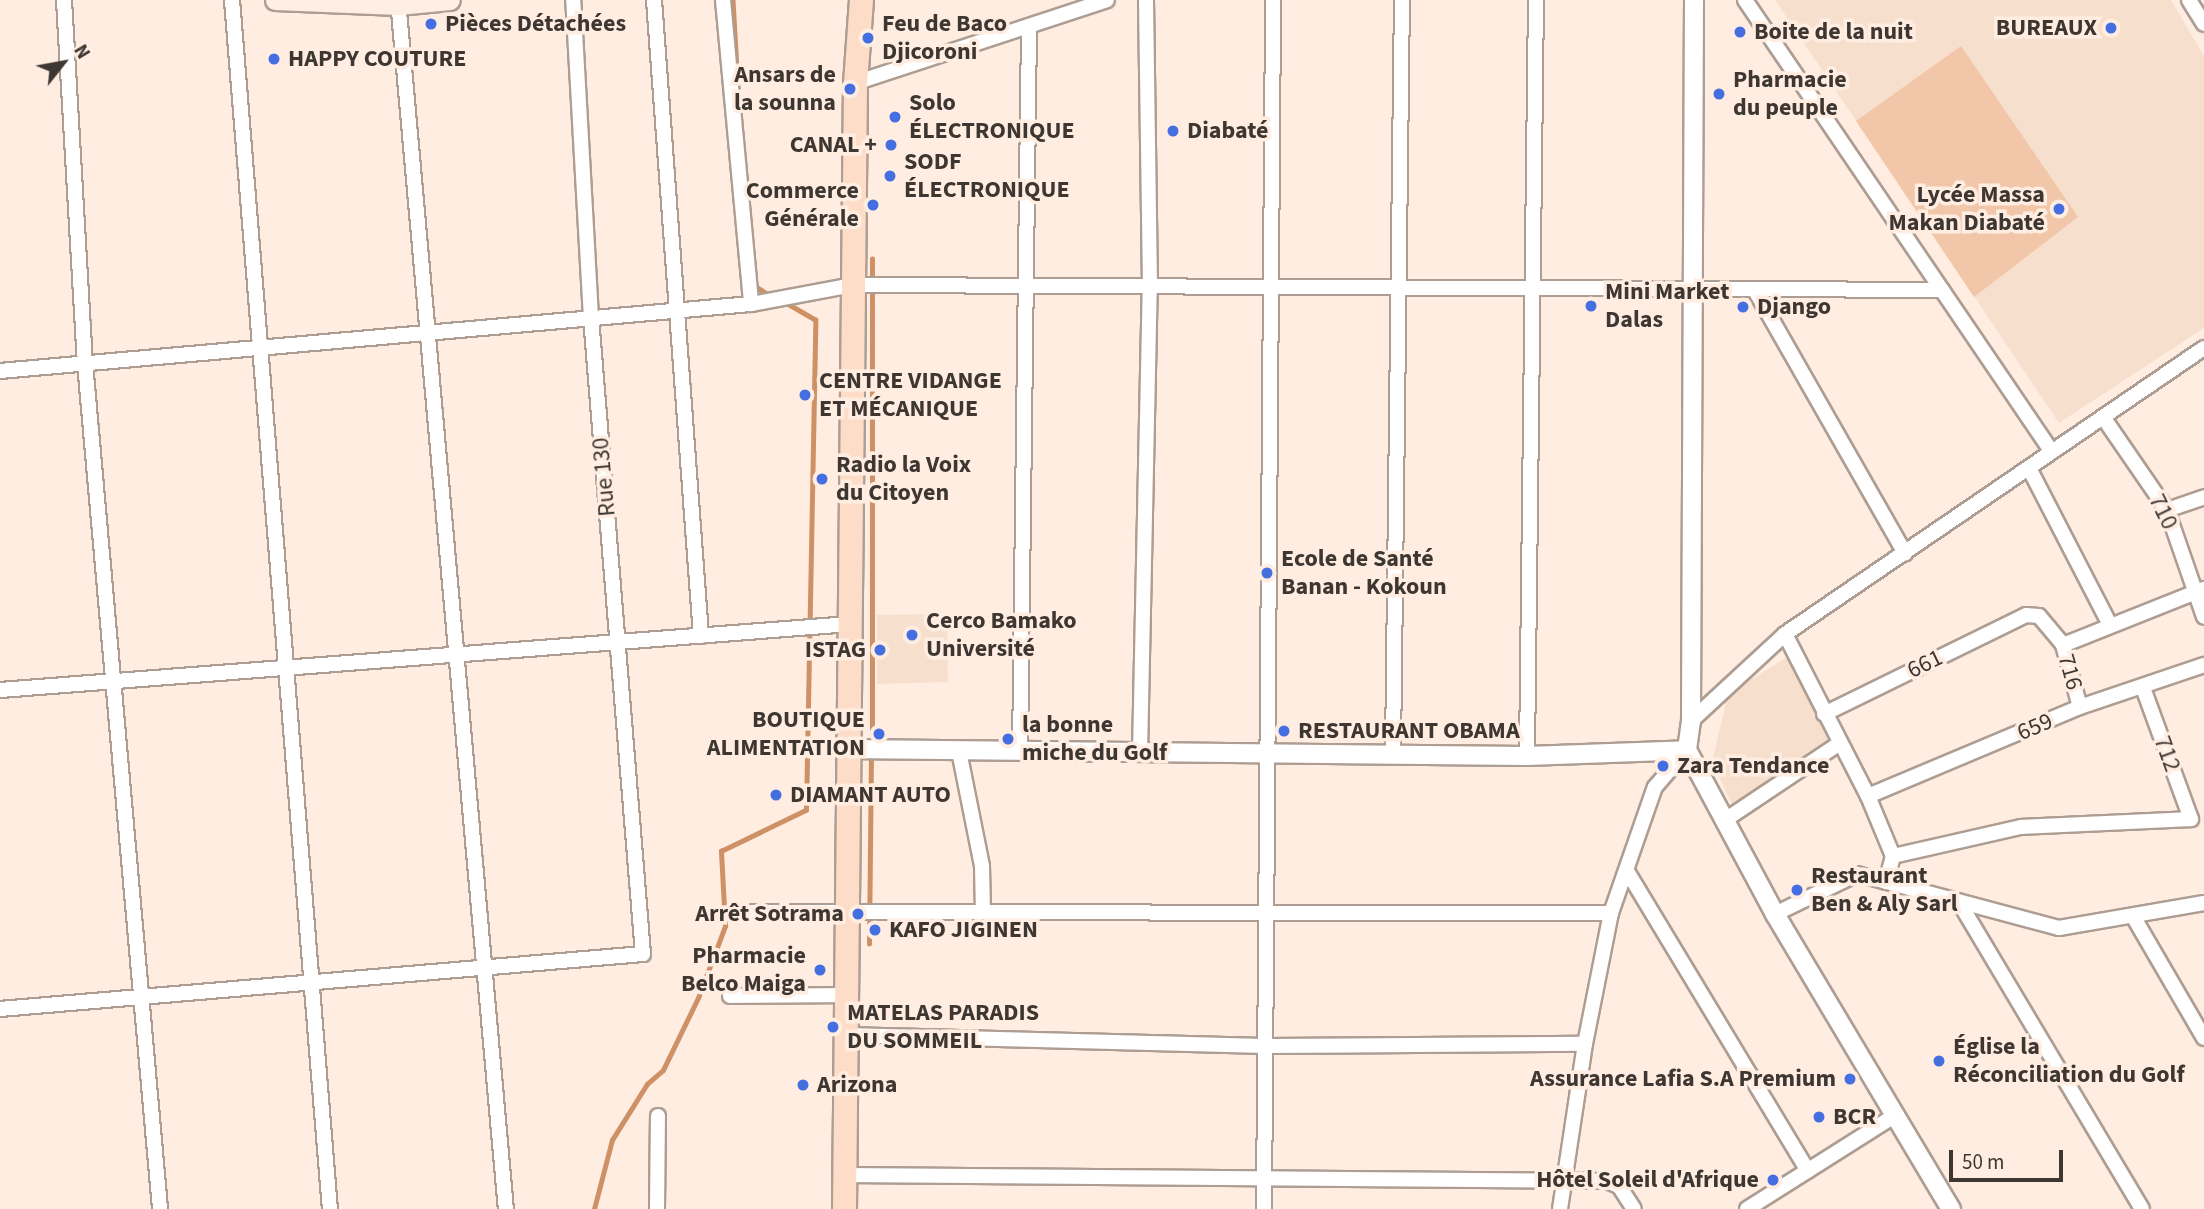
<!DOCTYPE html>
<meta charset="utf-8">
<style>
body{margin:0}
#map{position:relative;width:2204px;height:1209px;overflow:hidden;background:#ffede1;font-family:"Source Sans 3",sans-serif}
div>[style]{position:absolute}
.built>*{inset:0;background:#f7dfce}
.green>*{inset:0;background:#f2c6a9}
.stream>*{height:4.5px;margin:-2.25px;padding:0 2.25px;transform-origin:2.25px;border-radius:2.25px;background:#ce9166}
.roads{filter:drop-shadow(2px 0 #ad9d92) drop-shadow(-2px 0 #ad9d92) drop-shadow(0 2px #ad9d92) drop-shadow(0 -2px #ad9d92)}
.minor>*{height:14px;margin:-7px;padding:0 7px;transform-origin:7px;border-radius:7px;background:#fff}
.tertiary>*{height:18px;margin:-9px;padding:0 9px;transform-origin:9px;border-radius:9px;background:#fff}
.secondary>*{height:19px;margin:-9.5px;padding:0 9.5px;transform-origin:9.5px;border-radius:9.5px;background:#feeee3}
.primary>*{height:23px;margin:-11.5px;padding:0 11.5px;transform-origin:11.5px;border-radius:11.5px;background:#fdddc7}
.dots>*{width:19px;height:19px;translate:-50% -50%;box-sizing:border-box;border:4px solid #ffede1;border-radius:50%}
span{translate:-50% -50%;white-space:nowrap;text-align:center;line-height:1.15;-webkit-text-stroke:7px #ffede1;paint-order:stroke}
.poi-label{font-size:24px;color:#3d3631;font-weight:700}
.left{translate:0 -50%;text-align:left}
.right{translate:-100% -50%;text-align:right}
.street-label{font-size:24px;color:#3d3631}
.north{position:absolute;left:28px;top:28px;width:70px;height:70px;-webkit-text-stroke:5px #ffede1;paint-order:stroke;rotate:59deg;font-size:19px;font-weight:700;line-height:28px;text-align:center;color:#3d3631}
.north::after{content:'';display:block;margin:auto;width:24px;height:32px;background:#3d3631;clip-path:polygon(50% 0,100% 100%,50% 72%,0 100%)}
.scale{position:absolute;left:1949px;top:1150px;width:114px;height:32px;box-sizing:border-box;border:4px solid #3d3631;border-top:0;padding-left:9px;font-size:21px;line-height:24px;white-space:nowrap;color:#3d3631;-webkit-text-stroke:5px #ffede1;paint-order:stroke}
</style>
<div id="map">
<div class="built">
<div style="clip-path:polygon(1775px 0,2171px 0,2204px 56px,2204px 328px,2059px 423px)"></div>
<div style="clip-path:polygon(947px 614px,948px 682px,877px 684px,877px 615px)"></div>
<div style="clip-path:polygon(1787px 657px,1834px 743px,1734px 809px,1712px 762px,1728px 694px)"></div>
</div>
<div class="green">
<div style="clip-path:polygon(1961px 46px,2078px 217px,1974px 297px,1856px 121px)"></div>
</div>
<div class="stream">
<div style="left:733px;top:0;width:103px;rotate:86.7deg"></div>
<div style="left:755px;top:286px;width:19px;rotate:32deg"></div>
<div style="left:872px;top:743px;width:484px;rotate:-90deg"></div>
<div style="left:869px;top:944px;width:192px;rotate:-89.4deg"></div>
<div style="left:594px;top:1209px;width:71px;rotate:-75.4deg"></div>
<div style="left:612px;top:1140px;width:66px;rotate:-58deg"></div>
<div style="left:647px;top:1084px;width:21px;rotate:-41deg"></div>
<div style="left:663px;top:1070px;width:80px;rotate:-64.1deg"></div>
<div style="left:698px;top:998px;width:77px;rotate:-69.4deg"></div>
<div style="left:725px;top:926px;width:75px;rotate:-93.1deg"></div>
<div style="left:721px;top:851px;width:94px;rotate:-25.8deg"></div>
<div style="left:806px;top:810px;width:490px;rotate:-88.9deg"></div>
<div style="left:815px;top:320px;width:34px;rotate:-150deg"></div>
</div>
<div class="roads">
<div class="minor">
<div style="left:64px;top:0;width:364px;rotate:86.7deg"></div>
<div style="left:85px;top:363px;width:849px;rotate:84.93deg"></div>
<div style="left:232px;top:0;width:1213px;rotate:85.37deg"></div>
<div style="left:398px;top:0;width:1214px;rotate:84.9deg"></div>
<div style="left:654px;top:0;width:638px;rotate:85.77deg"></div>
<div style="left:723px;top:0;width:305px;rotate:84.7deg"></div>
<div style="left:1745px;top:0;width:546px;rotate:55.82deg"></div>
<div style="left:2189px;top:0;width:28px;rotate:58deg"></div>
<div style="left:855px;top:83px;width:265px;rotate:-18.2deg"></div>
<div style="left:1756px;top:292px;width:301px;rotate:60.3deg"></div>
<div style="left:0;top:371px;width:754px;rotate:-5.1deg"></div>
<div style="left:751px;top:304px;width:104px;rotate:-10.6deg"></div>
<div style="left:853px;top:285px;width:1089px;rotate:0.26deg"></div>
<div style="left:2103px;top:417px;width:113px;rotate:55.5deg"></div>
<div style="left:2167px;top:510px;width:113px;rotate:70.9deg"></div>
<div style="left:2029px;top:468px;width:177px;rotate:62.7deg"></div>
<div style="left:2167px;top:510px;width:39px;rotate:-19deg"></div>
<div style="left:1785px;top:634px;width:182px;rotate:62.9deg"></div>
<div style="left:1868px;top:796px;width:65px;rotate:67.4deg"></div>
<div style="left:1893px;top:856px;width:27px;rotate:105deg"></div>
<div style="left:2063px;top:645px;width:152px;rotate:-21.7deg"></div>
<div style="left:0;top:690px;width:853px;rotate:-4.44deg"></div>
<div style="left:1824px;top:714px;width:225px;rotate:-26.1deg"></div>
<div style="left:2026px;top:615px;width:13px;rotate:4deg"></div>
<div style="left:2039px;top:616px;width:38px;rotate:50deg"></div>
<div style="left:2063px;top:645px;width:64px;rotate:74.7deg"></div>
<div style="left:1691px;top:721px;width:128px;rotate:-42.8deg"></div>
<div style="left:1785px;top:634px;width:507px;rotate:-34.32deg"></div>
<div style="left:959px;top:751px;width:117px;rotate:78.7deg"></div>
<div style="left:982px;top:866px;width:46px;rotate:88.8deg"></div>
<div style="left:1020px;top:752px;width:726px;rotate:-89.29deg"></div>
<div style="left:1140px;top:753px;width:466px;rotate:-88.8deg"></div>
<div style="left:1150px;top:287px;width:287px;rotate:-90.8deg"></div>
<div style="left:1393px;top:753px;width:753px;rotate:-89.32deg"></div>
<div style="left:1527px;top:756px;width:756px;rotate:-89.32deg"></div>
<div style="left:1868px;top:796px;width:230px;rotate:-22.8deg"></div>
<div style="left:2080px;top:707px;width:131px;rotate:-18.7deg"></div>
<div style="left:1725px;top:820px;width:138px;rotate:-33.8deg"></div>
<div style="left:1893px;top:856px;width:131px;rotate:-12.8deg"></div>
<div style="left:2021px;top:827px;width:170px;rotate:-2.7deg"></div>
<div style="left:2191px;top:819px;width:140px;rotate:-110.1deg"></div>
<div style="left:1627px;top:871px;width:350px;rotate:58.9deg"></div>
<div style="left:1959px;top:902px;width:357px;rotate:59.2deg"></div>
<div style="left:735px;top:912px;width:876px;rotate:0.07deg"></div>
<div style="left:1775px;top:914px;width:91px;rotate:-26deg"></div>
<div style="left:1857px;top:874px;width:209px;rotate:15deg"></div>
<div style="left:2059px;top:928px;width:147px;rotate:-9.8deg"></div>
<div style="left:2133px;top:916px;width:141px;rotate:59.8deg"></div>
<div style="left:730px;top:996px;width:117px;rotate:-0.5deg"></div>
<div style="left:0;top:1009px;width:645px;rotate:-4.89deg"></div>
<div style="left:643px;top:954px;width:638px;rotate:-94.67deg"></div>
<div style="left:591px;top:318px;width:319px;rotate:-93.2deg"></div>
<div style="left:846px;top:1035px;width:419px;rotate:1.5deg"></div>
<div style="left:1265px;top:1046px;width:320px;rotate:-0.4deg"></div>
<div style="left:844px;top:1175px;width:763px;rotate:0.45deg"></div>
<div style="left:1607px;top:1181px;width:13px;rotate:23deg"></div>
<div style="left:1619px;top:1186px;width:27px;rotate:57deg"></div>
<div style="left:657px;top:1209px;width:93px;rotate:-89.4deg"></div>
<div style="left:1264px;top:1209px;width:1209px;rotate:-89.57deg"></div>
<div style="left:1560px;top:1209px;width:167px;rotate:-81.4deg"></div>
<div style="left:1585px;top:1044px;width:134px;rotate:-78.8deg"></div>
<div style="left:1611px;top:913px;width:133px;rotate:-70.8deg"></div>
<div style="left:1655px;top:787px;width:49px;rotate:-49.1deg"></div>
<div style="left:1747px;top:1209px;width:174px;rotate:-32.3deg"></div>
</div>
<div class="tertiary">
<div style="left:1694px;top:0;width:721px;rotate:90.24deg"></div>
<div style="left:1691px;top:721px;width:29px;rotate:98deg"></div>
<div style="left:1687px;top:750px;width:186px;rotate:61.8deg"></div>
<div style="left:1775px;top:914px;width:344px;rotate:59.2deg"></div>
<div style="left:847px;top:749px;width:680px;rotate:0.59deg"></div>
<div style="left:1527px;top:756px;width:160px;rotate:-2.1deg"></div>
</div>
<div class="secondary">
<div style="left:275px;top:0;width:123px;rotate:2.3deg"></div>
<div style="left:398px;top:5px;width:52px;rotate:-5.5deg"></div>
</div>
<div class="primary">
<div style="left:844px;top:1209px;width:1126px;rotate:-89.44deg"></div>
<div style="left:855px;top:83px;width:83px;rotate:-85.9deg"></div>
</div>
</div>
<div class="dots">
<div style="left:431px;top:24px;background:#456fe1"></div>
<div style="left:2111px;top:28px;background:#456fe1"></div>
<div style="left:1740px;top:32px;background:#456fe1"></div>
<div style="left:868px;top:38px;background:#456fe1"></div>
<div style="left:274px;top:59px;background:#456fe1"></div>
<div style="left:850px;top:89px;background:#456fe1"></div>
<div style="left:1719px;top:94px;background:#456fe1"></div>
<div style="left:895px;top:117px;background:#456fe1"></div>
<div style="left:1173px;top:131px;background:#456fe1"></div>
<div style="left:891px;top:145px;background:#456fe1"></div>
<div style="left:890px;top:176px;background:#456fe1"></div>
<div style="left:873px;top:205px;background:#456fe1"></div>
<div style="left:2059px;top:209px;background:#456fe1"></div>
<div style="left:1591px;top:306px;background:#456fe1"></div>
<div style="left:1743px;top:307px;background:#456fe1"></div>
<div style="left:805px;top:395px;background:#456fe1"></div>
<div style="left:822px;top:479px;background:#456fe1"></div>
<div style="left:1267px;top:573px;background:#456fe1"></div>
<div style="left:912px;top:635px;background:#456fe1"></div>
<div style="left:880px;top:650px;background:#456fe1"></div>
<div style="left:1284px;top:731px;background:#456fe1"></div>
<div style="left:879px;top:734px;background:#456fe1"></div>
<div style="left:1008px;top:739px;background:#456fe1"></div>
<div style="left:1663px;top:766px;background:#456fe1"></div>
<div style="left:776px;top:795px;background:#456fe1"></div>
<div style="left:1797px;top:890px;background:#456fe1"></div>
<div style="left:858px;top:914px;background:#456fe1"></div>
<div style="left:875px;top:930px;background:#456fe1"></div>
<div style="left:820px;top:970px;background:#456fe1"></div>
<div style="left:833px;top:1027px;background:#456fe1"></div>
<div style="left:1939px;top:1061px;background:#456fe1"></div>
<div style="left:1850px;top:1079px;background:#456fe1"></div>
<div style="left:803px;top:1085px;background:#456fe1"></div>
<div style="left:1819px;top:1117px;background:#456fe1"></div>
<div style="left:1773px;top:1180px;background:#456fe1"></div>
</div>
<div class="poi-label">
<span class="left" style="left:445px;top:24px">Pièces Détachées</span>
<span class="left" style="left:882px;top:38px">Feu de Baco<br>Djicoroni</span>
<span class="right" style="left:2097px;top:28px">BUREAUX</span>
<span class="left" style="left:1754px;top:32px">Boite de la nuit</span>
<span class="left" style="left:288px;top:59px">HAPPY COUTURE</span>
<span class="right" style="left:836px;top:89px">Ansars de<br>la sounna</span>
<span class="left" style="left:1733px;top:94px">Pharmacie<br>du peuple</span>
<span class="left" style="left:909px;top:117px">Solo<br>ÉLECTRONIQUE</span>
<span class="left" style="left:1187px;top:131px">Diabaté</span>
<span class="right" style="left:877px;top:145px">CANAL +</span>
<span class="left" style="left:904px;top:176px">SODF<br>ÉLECTRONIQUE</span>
<span class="right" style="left:859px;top:205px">Commerce<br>Générale</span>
<span class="right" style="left:2045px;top:209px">Lycée Massa<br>Makan Diabaté</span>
<span class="left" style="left:1605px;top:306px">Mini Market<br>Dalas</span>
<span class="left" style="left:1757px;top:307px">Django</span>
<span class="left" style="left:819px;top:395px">CENTRE VIDANGE<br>ET MÉCANIQUE</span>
<span class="left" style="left:836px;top:479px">Radio la Voix<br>du Citoyen</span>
<span class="left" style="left:1281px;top:573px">Ecole de Santé<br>Banan - Kokoun</span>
<span class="left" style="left:926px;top:635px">Cerco Bamako<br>Université</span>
<span class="right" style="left:866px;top:650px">ISTAG</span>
<span class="right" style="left:865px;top:734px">BOUTIQUE<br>ALIMENTATION</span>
<span class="left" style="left:1022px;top:739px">la bonne<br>miche du Golf</span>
<span class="left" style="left:1298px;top:731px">RESTAURANT OBAMA</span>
<span class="left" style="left:1677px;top:766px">Zara Tendance</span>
<span class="left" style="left:790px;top:795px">DIAMANT AUTO</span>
<span class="left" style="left:1811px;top:890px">Restaurant<br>Ben &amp; Aly Sarl</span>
<span class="right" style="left:844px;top:914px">Arrêt Sotrama</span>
<span class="left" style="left:889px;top:930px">KAFO JIGINEN</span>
<span class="right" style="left:806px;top:970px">Pharmacie<br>Belco Maiga</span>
<span class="left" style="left:847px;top:1027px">MATELAS PARADIS<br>DU SOMMEIL</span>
<span class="left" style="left:1953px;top:1061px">Église la<br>Réconciliation du Golf</span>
<span class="right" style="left:1836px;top:1079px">Assurance Lafia S.A Premium</span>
<span class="left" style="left:817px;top:1085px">Arizona</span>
<span class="left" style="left:1833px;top:1117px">BCR</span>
<span class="right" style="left:1759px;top:1180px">Hôtel Soleil d'Afrique</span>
</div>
<div class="street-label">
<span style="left:604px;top:477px;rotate:-95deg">Rue 130</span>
<span style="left:2163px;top:512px;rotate:64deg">710</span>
<span style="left:1925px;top:664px;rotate:-26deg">661</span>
<span style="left:2070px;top:672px;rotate:74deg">716</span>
<span style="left:2035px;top:727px;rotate:-23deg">659</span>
<span style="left:2167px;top:754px;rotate:70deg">712</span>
</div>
<div class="north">N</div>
<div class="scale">50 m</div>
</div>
